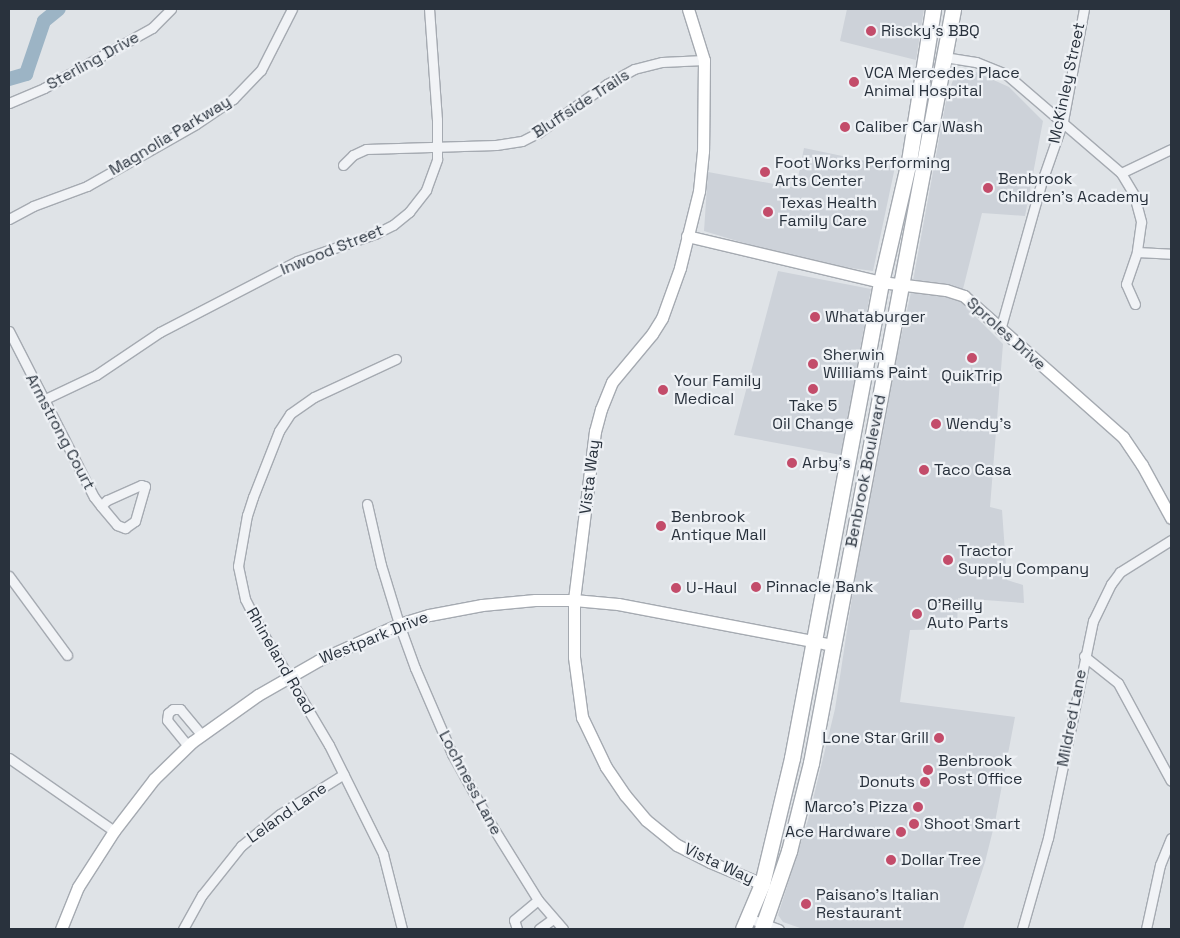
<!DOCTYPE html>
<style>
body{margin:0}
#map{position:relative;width:1180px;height:938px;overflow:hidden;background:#dfe3e7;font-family:"Space Grotesk",sans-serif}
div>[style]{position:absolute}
.built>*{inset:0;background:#cdd2d9}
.river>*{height:14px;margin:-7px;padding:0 7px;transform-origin:7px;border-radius:7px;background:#9cb4c5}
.roads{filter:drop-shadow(1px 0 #a5aab1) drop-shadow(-1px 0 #a5aab1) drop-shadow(0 1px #a5aab1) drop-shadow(0 -1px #a5aab1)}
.street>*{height:9px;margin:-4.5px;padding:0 4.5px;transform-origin:4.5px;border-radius:4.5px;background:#f1f3f6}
.secondary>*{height:11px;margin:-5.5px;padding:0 5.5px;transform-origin:5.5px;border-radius:5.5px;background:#fff}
.highway>*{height:15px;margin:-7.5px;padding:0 7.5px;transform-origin:7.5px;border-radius:7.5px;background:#fff}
.dots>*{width:14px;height:14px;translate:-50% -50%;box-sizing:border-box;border:2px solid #eef1f5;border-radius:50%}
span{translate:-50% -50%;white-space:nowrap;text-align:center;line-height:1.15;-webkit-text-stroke:4.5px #eef1f5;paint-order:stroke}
.poi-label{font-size:16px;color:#29323d}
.left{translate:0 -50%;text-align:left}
.right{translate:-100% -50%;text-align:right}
.street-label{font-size:16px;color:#29323d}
.frame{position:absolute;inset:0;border:10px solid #29323d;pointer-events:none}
</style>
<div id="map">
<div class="built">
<div style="clip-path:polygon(847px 9px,924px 9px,916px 60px,840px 41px)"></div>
<div style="clip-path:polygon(976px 72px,1009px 87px,1043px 121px,1025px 216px,982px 213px,960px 301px,1003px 344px,990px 507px,1002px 510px,1007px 580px,1023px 585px,1024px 603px,958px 598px,957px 629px,910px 630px,900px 702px,1015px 717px,995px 822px,985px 862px,963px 929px,803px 929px,783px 922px,778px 915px,808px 820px,835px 709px,873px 461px,910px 297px,947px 96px,955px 75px)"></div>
<div style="clip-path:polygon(804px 148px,895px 167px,873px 271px,807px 262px,704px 231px,708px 172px,796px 188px)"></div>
<div style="clip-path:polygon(778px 271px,871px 289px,841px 455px,734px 435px)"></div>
</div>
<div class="river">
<div style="left:9px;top:79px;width:18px;rotate:-16deg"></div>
<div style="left:26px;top:74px;width:56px;rotate:-71.2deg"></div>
<div style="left:44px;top:21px;width:19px;rotate:-39deg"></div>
</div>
<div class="roads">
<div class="street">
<div style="left:944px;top:57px;width:32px;rotate:9deg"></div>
<div style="left:976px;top:62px;width:32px;rotate:22deg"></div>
<div style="left:1006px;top:74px;width:152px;rotate:40.7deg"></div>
<div style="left:1121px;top:173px;width:26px;rotate:59deg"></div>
<div style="left:1134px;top:195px;width:28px;rotate:75deg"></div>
<div style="left:1141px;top:222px;width:30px;rotate:98deg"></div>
<div style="left:1137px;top:252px;width:34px;rotate:109deg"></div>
<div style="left:1126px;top:284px;width:22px;rotate:66deg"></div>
<div style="left:9px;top:103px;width:38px;rotate:-23deg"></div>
<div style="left:44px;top:88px;width:124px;rotate:-29.1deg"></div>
<div style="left:152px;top:28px;width:27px;rotate:-45deg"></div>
<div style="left:343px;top:165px;width:14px;rotate:-45deg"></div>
<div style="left:353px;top:155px;width:14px;rotate:-25deg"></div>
<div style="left:366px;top:149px;width:130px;rotate:-1.8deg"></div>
<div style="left:496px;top:145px;width:26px;rotate:-9deg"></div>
<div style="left:522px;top:141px;width:18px;rotate:-27deg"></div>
<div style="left:538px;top:133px;width:85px;rotate:-35.4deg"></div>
<div style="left:607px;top:84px;width:31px;rotate:-29deg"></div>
<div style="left:634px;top:69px;width:29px;rotate:-14deg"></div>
<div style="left:662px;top:62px;width:42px;rotate:-2.7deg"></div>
<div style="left:1121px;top:173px;width:55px;rotate:-25.6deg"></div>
<div style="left:9px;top:219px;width:27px;rotate:-28deg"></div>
<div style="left:33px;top:206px;width:58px;rotate:-20.3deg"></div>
<div style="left:87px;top:186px;width:125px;rotate:-29.6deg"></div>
<div style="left:196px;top:124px;width:45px;rotate:-34deg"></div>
<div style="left:233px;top:99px;width:40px;rotate:-46deg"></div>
<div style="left:261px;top:70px;width:68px;rotate:-63.1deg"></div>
<div style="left:1137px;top:252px;width:34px;rotate:3deg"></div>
<div style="left:1000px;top:330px;width:155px;rotate:-74.3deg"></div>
<div style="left:1042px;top:181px;width:64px;rotate:-70.7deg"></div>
<div style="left:1063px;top:121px;width:114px;rotate:-79.4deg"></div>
<div style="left:9px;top:331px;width:186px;rotate:62.9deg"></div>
<div style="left:94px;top:497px;width:11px;rotate:52deg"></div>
<div style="left:101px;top:506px;width:25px;rotate:50deg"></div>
<div style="left:117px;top:525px;width:9px;rotate:21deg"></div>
<div style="left:125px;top:528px;width:12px;rotate:-35deg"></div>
<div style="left:135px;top:521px;width:36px;rotate:-74deg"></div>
<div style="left:145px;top:486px;width:4px;rotate:-166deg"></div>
<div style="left:141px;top:485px;width:37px;rotate:156deg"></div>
<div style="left:107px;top:500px;width:8px;rotate:135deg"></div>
<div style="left:396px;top:359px;width:90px;rotate:155.1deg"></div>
<div style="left:314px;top:397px;width:29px;rotate:145deg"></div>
<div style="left:290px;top:414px;width:20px;rotate:123deg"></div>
<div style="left:279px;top:431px;width:71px;rotate:111.5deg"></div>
<div style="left:253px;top:497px;width:19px;rotate:108deg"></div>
<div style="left:247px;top:515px;width:52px;rotate:100deg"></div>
<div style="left:238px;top:566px;width:34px;rotate:78deg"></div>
<div style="left:245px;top:599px;width:29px;rotate:63deg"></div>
<div style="left:258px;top:625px;width:139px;rotate:59.4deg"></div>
<div style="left:329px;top:745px;width:122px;rotate:63.6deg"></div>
<div style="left:383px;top:854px;width:77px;rotate:75.8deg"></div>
<div style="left:43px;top:400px;width:59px;rotate:-25.3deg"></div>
<div style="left:96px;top:375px;width:77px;rotate:-33.9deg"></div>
<div style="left:160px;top:332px;width:154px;rotate:-27.4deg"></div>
<div style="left:297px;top:261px;width:83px;rotate:-19.1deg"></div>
<div style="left:375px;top:234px;width:20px;rotate:-27deg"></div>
<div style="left:393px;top:225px;width:21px;rotate:-39deg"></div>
<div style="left:409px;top:212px;width:28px;rotate:-52deg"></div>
<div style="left:426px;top:190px;width:33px;rotate:-70deg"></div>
<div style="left:437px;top:159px;width:39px;rotate:-90deg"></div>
<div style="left:437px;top:120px;width:111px;rotate:-94.1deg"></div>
<div style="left:367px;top:504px;width:63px;rotate:77.1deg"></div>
<div style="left:381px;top:565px;width:62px;rotate:73deg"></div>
<div style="left:399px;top:624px;width:47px;rotate:70deg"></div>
<div style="left:415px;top:668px;width:94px;rotate:66.7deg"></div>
<div style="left:452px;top:754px;width:82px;rotate:60.9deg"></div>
<div style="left:492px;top:826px;width:87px;rotate:58.1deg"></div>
<div style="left:538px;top:900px;width:38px;rotate:49deg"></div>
<div style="left:9px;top:576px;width:98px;rotate:53.7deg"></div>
<div style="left:1084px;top:656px;width:43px;rotate:38.5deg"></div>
<div style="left:1118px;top:683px;width:111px;rotate:61.6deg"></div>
<div style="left:188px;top:746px;width:33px;rotate:-129deg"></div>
<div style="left:167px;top:720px;width:7px;rotate:-82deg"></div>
<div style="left:168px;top:713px;width:6px;rotate:-39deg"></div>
<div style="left:173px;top:709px;width:7px"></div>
<div style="left:180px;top:709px;width:34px;rotate:50deg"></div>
<div style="left:9px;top:758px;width:128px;rotate:34.8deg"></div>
<div style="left:748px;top:918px;width:33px;rotate:20deg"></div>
<div style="left:183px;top:929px;width:39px;rotate:-61deg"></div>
<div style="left:202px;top:895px;width:63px;rotate:-51.5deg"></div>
<div style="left:241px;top:846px;width:50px;rotate:-39.4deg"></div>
<div style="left:280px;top:814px;width:75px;rotate:-32deg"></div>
<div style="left:517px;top:929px;width:9px;rotate:-108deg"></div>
<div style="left:514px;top:920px;width:31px;rotate:-40deg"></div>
<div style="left:539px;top:929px;width:17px;rotate:-36deg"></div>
<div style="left:1022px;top:929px;width:95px;rotate:-74.1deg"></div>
<div style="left:1048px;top:838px;width:222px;rotate:-78.3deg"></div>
<div style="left:1093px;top:621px;width:41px;rotate:-64.1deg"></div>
<div style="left:1111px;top:584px;width:15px;rotate:-53deg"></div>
<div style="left:1120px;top:572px;width:60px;rotate:-32.1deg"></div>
<div style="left:1146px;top:929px;width:66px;rotate:-77.7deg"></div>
<div style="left:1160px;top:865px;width:29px;rotate:-68deg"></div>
</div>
<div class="secondary">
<div style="left:688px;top:9px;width:53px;rotate:72.6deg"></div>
<div style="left:704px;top:60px;width:91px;rotate:90.6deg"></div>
<div style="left:703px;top:151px;width:40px;rotate:95.7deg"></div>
<div style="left:699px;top:191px;width:79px;rotate:103.9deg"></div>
<div style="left:680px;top:268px;width:53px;rotate:109.8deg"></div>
<div style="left:662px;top:318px;width:19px;rotate:122deg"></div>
<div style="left:652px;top:334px;width:62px;rotate:129.8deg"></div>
<div style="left:612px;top:382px;width:29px;rotate:112deg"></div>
<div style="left:601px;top:409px;width:23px;rotate:105deg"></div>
<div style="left:595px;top:431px;width:170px;rotate:97.1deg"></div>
<div style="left:574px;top:600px;width:57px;rotate:90deg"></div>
<div style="left:574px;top:657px;width:61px;rotate:82.4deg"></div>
<div style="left:582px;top:717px;width:55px;rotate:64.4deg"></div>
<div style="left:606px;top:767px;width:34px;rotate:56deg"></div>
<div style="left:625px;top:795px;width:33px;rotate:50deg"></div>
<div style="left:646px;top:820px;width:40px;rotate:39deg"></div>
<div style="left:677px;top:845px;width:37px;rotate:27deg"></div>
<div style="left:710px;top:862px;width:56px;rotate:22.9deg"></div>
<div style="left:687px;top:236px;width:199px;rotate:13.3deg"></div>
<div style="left:881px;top:282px;width:65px;rotate:7deg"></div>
<div style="left:946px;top:290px;width:19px;rotate:18deg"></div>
<div style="left:964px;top:296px;width:213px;rotate:41.6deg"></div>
<div style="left:1123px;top:437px;width:34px;rotate:56deg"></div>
<div style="left:1142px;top:465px;width:60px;rotate:61.3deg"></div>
<div style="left:61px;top:929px;width:45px;rotate:-68deg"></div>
<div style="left:78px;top:887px;width:67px;rotate:-57.3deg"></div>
<div style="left:114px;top:831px;width:66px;rotate:-52.4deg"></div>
<div style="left:154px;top:779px;width:53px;rotate:-44.2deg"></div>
<div style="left:192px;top:742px;width:81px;rotate:-35.5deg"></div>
<div style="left:258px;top:695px;width:70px;rotate:-29.8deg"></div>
<div style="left:319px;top:660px;width:88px;rotate:-24.2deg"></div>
<div style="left:399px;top:624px;width:31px;rotate:-17deg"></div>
<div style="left:429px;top:615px;width:54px;rotate:-10.7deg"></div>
<div style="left:482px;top:605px;width:53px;rotate:-5.4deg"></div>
<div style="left:535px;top:600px;width:39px"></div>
<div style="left:574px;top:600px;width:44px;rotate:5.2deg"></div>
<div style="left:618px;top:604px;width:218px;rotate:10.8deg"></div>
</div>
<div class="highway">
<div style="left:743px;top:929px;width:49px;rotate:-67.1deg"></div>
<div style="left:762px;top:884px;width:130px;rotate:-76.6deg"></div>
<div style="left:792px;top:758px;width:484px;rotate:-79.4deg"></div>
<div style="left:881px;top:282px;width:124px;rotate:-77deg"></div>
<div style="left:909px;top:161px;width:154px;rotate:-81deg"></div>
<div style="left:762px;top:929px;width:83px;rotate:-70.9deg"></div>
<div style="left:789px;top:851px;width:91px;rotate:-76deg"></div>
<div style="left:811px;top:763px;width:767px;rotate:-79.33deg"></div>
</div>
</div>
<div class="dots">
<div style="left:871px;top:31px;background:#c34c6a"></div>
<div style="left:854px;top:82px;background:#c34c6a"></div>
<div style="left:845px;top:127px;background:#c34c6a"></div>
<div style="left:765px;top:172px;background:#c34c6a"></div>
<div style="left:988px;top:188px;background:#c34c6a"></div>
<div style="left:768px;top:212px;background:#c34c6a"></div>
<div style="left:815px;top:317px;background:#c34c6a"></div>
<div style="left:972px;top:358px;background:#c34c6a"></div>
<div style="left:813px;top:364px;background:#c34c6a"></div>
<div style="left:813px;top:389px;background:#c34c6a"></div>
<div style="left:663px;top:390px;background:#c34c6a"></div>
<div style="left:936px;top:424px;background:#c34c6a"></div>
<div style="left:792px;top:463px;background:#c34c6a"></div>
<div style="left:924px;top:470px;background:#c34c6a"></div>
<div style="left:661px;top:526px;background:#c34c6a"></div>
<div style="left:948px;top:560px;background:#c34c6a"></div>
<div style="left:756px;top:587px;background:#c34c6a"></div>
<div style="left:676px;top:588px;background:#c34c6a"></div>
<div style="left:917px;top:614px;background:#c34c6a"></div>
<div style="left:939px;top:738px;background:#c34c6a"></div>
<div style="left:928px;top:770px;background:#c34c6a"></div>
<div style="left:925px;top:782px;background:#c34c6a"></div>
<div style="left:918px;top:807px;background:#c34c6a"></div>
<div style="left:914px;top:824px;background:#c34c6a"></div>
<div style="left:901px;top:832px;background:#c34c6a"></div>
<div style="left:891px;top:860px;background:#c34c6a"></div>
<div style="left:806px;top:904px;background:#c34c6a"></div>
</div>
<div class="poi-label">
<span class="left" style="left:881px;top:31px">Riscky's BBQ</span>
<span class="left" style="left:864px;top:82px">VCA Mercedes Place<br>Animal Hospital</span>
<span class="left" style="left:855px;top:127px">Caliber Car Wash</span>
<span class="left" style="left:775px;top:172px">Foot Works Performing<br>Arts Center</span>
<span class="left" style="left:998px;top:188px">Benbrook<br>Children's Academy</span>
<span class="left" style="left:779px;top:212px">Texas Health<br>Family Care</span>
<span class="left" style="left:825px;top:317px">Whataburger</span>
<span class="left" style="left:823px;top:364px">Sherwin<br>Williams Paint</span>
<span style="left:972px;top:376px">QuikTrip</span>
<span class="left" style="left:674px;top:390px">Your Family<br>Medical</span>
<span style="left:813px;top:415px">Take 5<br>Oil Change</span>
<span class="left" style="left:946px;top:424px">Wendy's</span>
<span class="left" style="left:802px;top:463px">Arby's</span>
<span class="left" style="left:934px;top:470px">Taco Casa</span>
<span class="left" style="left:671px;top:526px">Benbrook<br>Antique Mall</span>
<span class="left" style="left:958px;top:560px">Tractor<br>Supply Company</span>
<span class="left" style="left:766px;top:587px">Pinnacle Bank</span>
<span class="left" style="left:686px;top:588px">U-Haul</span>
<span class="left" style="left:927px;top:614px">O'Reilly<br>Auto Parts</span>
<span class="right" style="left:929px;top:738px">Lone Star Grill</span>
<span class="left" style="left:938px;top:770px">Benbrook<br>Post Office</span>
<span class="right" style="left:915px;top:782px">Donuts</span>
<span class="right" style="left:908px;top:807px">Marco's Pizza</span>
<span class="left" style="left:924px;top:824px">Shoot Smart</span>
<span class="right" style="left:891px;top:832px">Ace Hardware</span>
<span class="left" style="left:901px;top:860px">Dollar Tree</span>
<span class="left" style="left:816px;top:904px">Paisano's Italian<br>Restaurant</span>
</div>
<div class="street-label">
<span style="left:93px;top:61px;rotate:-29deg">Sterling Drive</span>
<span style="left:1067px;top:83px;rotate:-78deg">McKinley Street</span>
<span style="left:581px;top:104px;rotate:-33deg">Bluffside Trails</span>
<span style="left:170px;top:136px;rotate:-31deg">Magnolia Parkway</span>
<span style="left:332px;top:250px;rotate:-22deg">Inwood Street</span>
<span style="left:1006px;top:334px;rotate:42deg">Sproles Drive</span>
<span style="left:60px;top:432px;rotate:62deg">Armstrong Court</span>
<span style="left:866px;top:471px;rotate:-79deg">Benbrook Boulevard</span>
<span style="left:590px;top:477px;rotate:-83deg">Vista Way</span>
<span style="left:374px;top:638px;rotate:-22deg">Westpark Drive</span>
<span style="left:280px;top:661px;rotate:60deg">Rhineland Road</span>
<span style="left:1072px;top:718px;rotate:-79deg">Mildred Lane</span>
<span style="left:470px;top:783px;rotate:62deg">Lochness Lane</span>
<span style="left:287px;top:813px;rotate:-35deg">Leland Lane</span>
<span style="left:719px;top:864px;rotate:25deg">Vista Way</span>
</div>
<div class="frame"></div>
</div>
